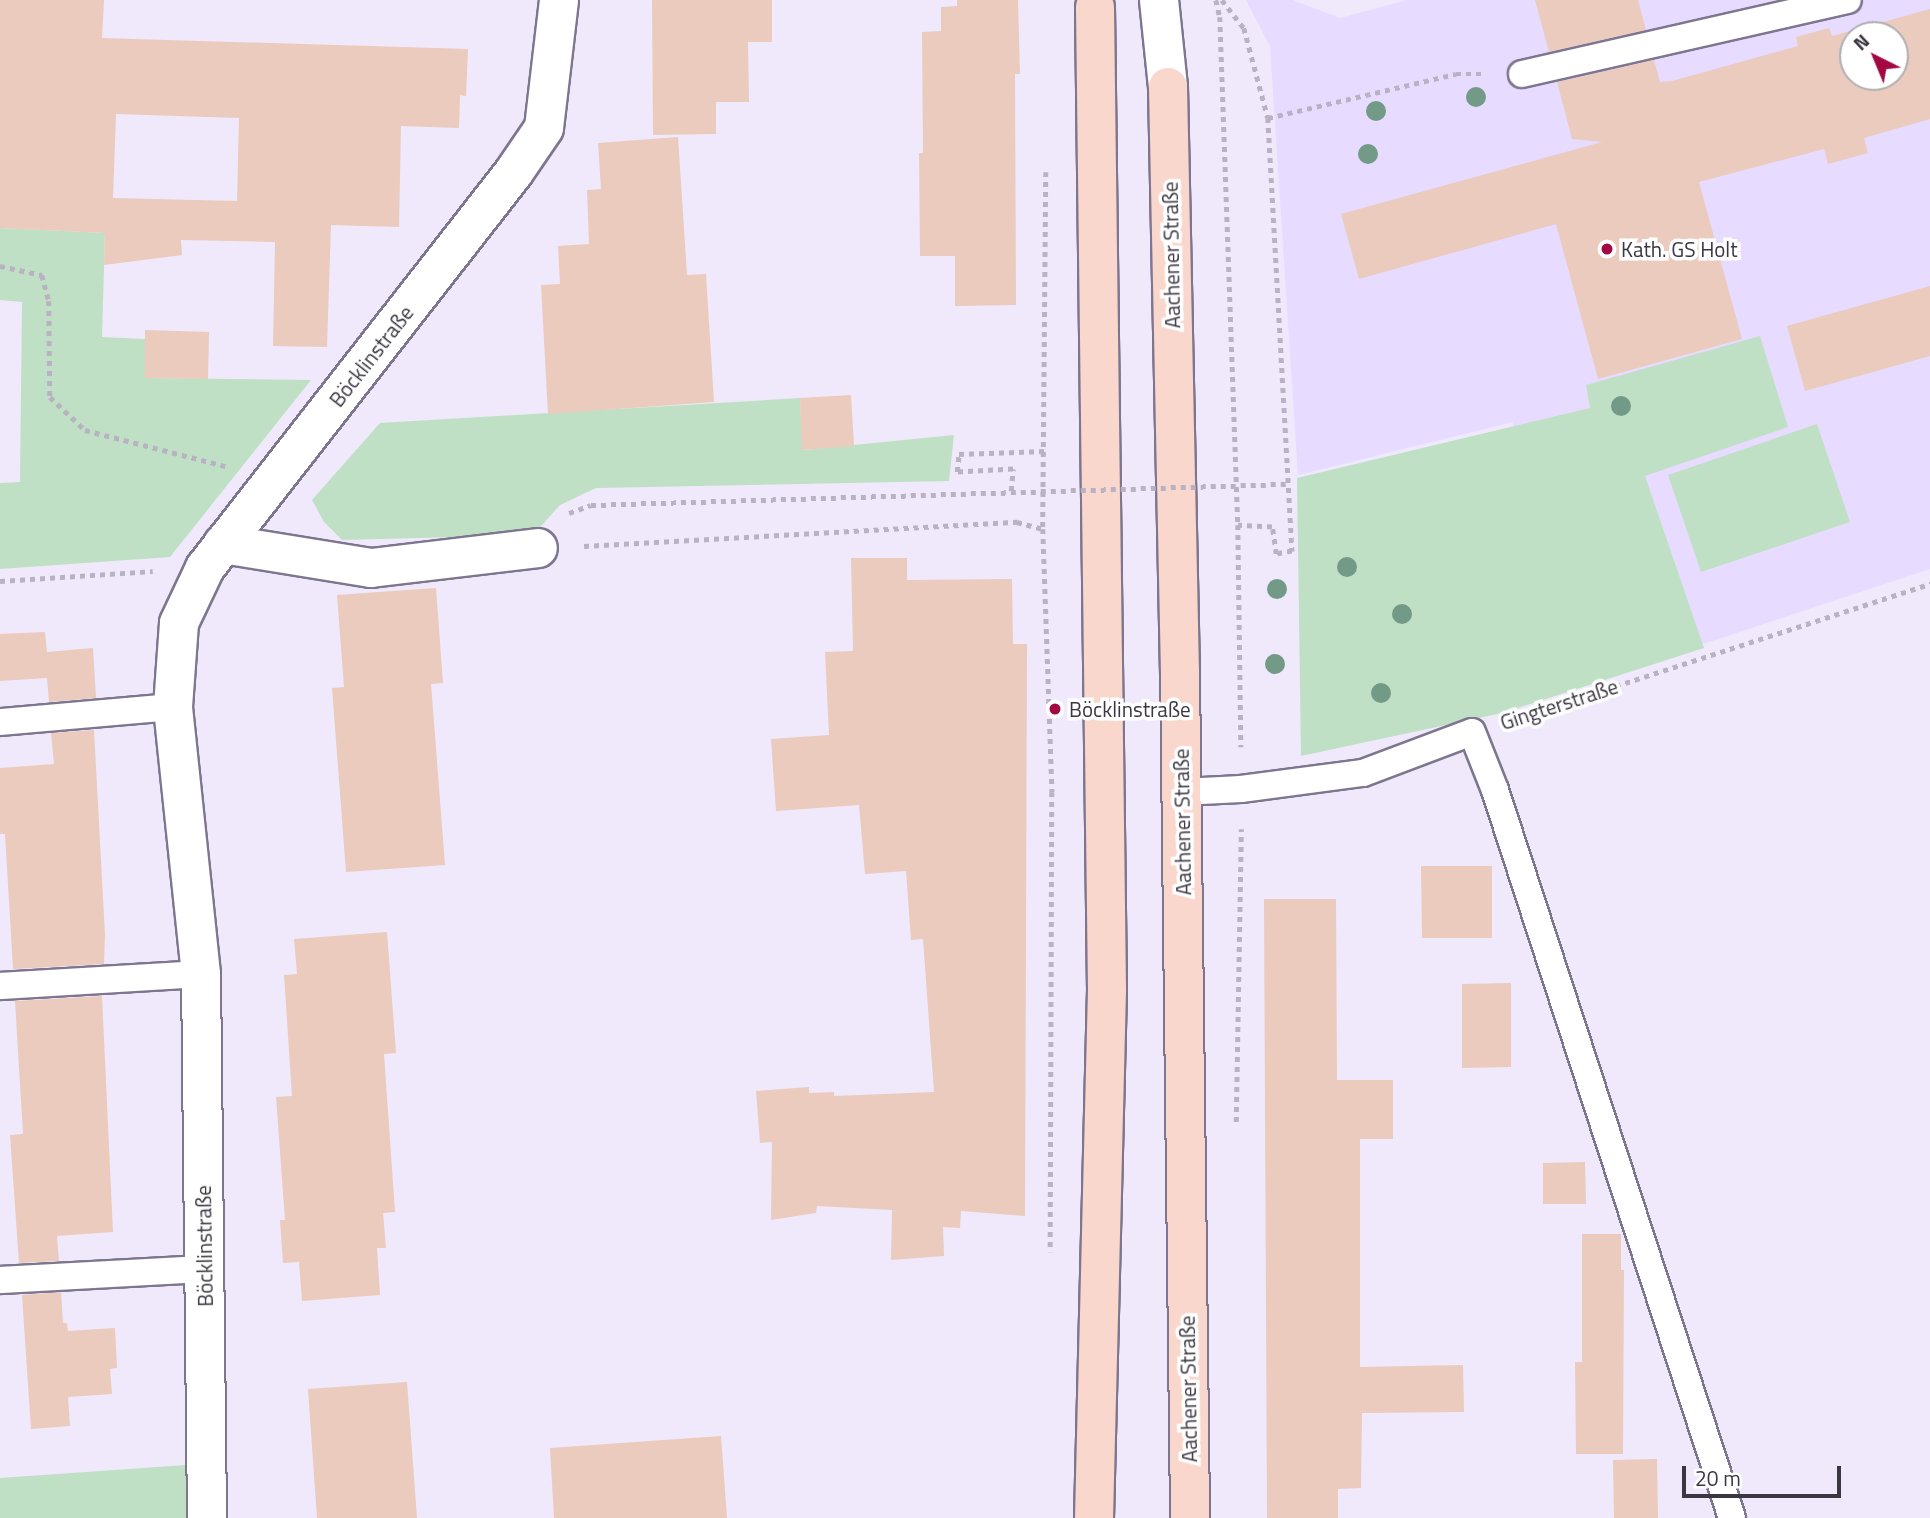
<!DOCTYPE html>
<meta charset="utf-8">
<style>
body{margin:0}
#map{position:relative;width:1930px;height:1518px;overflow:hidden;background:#efe9fb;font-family:"Titillium Web",sans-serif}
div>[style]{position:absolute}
.built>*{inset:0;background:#e7dbff}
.green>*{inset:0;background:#c0e0c5}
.building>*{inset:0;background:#eacbbd}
.path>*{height:4.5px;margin-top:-2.25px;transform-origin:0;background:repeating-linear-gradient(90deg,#b8b2c2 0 5px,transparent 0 10px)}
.roads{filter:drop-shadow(2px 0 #7e768f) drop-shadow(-2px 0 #7e768f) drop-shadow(0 2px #7e768f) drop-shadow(0 -2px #7e768f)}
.service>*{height:26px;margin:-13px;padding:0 13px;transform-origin:13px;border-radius:13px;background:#fff}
.pedestrian>*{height:38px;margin:-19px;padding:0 19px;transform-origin:19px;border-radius:19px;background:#fff}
.minor>*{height:38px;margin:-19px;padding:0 19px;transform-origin:19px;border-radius:19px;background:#fff}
.secondary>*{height:38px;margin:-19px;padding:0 19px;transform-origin:19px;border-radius:19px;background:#fff}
.primary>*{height:38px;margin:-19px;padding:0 19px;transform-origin:19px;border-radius:19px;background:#f9d7cd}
.path-bridge>*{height:4.5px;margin-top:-2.25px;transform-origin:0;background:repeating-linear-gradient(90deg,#b8b2c2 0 5px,transparent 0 10px)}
.trees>*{width:20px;height:20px;margin:-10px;border-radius:50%;background:#739a87}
.dots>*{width:19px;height:19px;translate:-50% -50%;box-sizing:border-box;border:4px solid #fff;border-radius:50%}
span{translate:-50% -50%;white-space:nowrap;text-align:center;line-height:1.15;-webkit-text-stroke:7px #fff;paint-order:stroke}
.poi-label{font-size:21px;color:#3b3742}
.left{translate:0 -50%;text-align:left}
.street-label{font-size:21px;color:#3b3742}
.north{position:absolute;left:1839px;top:21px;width:70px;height:70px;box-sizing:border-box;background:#fff;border:2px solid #b1afb3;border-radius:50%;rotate:317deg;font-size:19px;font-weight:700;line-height:28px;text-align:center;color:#3b3742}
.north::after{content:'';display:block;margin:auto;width:24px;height:32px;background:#a30842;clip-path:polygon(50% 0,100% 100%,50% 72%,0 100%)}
.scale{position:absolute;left:1682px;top:1466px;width:159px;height:32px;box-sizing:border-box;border:4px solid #3b3742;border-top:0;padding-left:9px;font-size:21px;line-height:24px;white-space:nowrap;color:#3b3742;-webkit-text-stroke:5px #fff;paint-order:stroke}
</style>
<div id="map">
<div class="built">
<div style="clip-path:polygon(evenodd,1246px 0,1292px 0,1340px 18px,1407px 0,1930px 0,1930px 569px,1497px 712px,1513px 422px,1298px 475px,1270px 46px,1246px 0,1853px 35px,1895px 35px,1895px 77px,1853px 77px,1853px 35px)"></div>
</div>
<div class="green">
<div style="clip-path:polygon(0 228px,105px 233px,102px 337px,145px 339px,145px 378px,311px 380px,170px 557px,0 569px,0 483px,20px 482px,22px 302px,0 300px)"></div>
<div style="clip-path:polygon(1760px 336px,1788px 427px,1645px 476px,1704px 648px,1502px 713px,1301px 756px,1297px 478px,1590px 408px,1586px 385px)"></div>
<div style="clip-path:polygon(800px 398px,803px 450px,954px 435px,949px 481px,596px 488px,560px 505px,533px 535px,342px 540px,324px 522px,312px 500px,380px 423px)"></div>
<div style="clip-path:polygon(1817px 424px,1850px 522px,1701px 572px,1668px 475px)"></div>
<div style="clip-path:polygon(186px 1465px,187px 1518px,0 1518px,0 1478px)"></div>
</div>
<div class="building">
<div style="clip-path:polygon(evenodd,0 0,104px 0,102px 38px,468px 49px,466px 96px,460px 95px,459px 128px,401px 126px,399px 227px,331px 225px,327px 347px,273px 346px,275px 242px,181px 240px,182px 255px,104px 265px,105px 233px,0 228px,0 0,116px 114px,239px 118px,237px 201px,113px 198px,116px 114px)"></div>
<div style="clip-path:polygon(652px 0,772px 0,772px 42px,748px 42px,749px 102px,716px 102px,716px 134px,653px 135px)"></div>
<div style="clip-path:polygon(957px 0,1018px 0,1020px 74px,1015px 74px,1016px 305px,955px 306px,955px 256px,920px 256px,919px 153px,923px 153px,922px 32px,941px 31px,941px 7px,957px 6px)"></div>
<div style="clip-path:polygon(1535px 0,1638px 0,1646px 30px,1549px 52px)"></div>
<div style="clip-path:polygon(evenodd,1930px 9px,1930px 119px,1864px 138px,1868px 153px,1828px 164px,1824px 149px,1699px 182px,1742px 339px,1598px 379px,1556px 224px,1359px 279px,1341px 214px,1602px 142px,1572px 139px,1557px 82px,1654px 60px,1660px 82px,1672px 81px,1798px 46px,1796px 37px,1829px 28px,1832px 36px,1930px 9px,1853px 35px,1895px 35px,1895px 77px,1853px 77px,1853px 35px)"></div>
<div style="clip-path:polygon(678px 137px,687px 275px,706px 274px,714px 402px,548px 414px,541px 285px,560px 284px,558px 246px,589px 244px,587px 190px,601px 189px,598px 143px)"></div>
<div style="clip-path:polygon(1930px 286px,1930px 356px,1805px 391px,1787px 326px)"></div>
<div style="clip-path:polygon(145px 330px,209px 332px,208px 379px,145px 378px)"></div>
<div style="clip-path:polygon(851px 395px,854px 446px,802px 450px,800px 398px)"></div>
<div style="clip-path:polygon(851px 558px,907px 558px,907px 580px,1012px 579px,1013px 644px,1027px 644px,1025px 1216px,961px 1211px,960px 1228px,943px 1227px,944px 1256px,891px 1260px,892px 1210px,817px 1206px,816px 1213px,771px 1220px,772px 1142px,760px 1143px,756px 1091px,809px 1087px,809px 1093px,834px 1092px,834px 1096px,934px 1092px,923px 939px,911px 940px,906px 871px,865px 874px,859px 805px,776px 811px,771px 739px,829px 735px,825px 652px,853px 651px)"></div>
<div style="clip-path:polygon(436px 588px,443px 683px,431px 684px,445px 865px,346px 872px,332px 688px,344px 687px,337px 595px)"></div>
<div style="clip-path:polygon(45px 632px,47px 652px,93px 648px,96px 698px,49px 702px,47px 678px,0 681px,0 634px)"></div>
<div style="clip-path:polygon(94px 730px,105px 935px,104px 964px,13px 969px,5px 834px,0 834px,0 768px,54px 764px,51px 733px)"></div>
<div style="clip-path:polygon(1421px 866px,1492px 866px,1492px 938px,1422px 938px)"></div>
<div style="clip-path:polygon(1264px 899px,1336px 899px,1337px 1080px,1393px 1080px,1393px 1139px,1360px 1139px,1360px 1367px,1463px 1365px,1464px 1412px,1362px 1413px,1361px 1488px,1338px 1489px,1338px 1518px,1267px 1518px)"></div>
<div style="clip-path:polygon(387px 932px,396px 1053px,384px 1054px,395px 1212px,383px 1213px,386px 1248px,377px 1248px,380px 1295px,302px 1301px,299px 1262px,283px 1263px,280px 1220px,285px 1220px,276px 1097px,292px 1096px,284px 975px,297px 974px,294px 939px)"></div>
<div style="clip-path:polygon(1511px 983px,1511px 1067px,1462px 1068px,1462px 984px)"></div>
<div style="clip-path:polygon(102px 996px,113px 1232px,57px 1236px,59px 1261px,19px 1263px,10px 1135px,23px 1134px,15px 1001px)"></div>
<div style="clip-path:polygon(1585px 1162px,1586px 1204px,1543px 1204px,1543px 1163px)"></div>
<div style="clip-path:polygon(1582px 1234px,1621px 1234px,1621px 1270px,1624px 1270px,1623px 1454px,1576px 1454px,1575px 1362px,1582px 1362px)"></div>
<div style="clip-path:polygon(61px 1292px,63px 1323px,67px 1323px,68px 1331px,115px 1328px,117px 1368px,110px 1369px,112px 1394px,68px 1397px,70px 1426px,31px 1429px,22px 1295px)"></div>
<div style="clip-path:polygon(407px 1382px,417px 1518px,317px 1518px,308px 1389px)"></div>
<div style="clip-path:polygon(721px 1436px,727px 1518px,554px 1518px,550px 1448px)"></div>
<div style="clip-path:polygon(1657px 1459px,1658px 1518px,1614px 1518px,1613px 1460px)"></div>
</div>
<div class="path">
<div style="left:1216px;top:0;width:17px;rotate:77deg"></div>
<div style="left:1220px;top:17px;width:508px;rotate:87.97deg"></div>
<div style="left:1238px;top:525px;width:222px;rotate:89.2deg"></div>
<div style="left:1222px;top:0;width:36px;rotate:52deg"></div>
<div style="left:1244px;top:28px;width:93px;rotate:75.1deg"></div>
<div style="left:1268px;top:118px;width:434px;rotate:86.8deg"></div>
<div style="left:1292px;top:551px;width:16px;rotate:169deg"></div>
<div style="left:1276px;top:554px;width:27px;rotate:-98deg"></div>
<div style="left:1272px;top:527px;width:34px;rotate:-177deg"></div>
<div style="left:1268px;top:118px;width:193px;rotate:-13.2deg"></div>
<div style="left:1456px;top:74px;width:26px"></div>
<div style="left:1046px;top:172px;width:357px;rotate:90.5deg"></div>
<div style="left:1043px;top:529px;width:263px;rotate:88deg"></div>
<div style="left:1052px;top:792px;width:460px;rotate:90.2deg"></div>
<div style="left:0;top:266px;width:43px;rotate:12.1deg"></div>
<div style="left:42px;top:275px;width:27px;rotate:75deg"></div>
<div style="left:49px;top:301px;width:96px;rotate:89.4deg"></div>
<div style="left:50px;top:397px;width:48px;rotate:43.3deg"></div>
<div style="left:85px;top:430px;width:145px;rotate:14.4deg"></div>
<div style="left:1011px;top:491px;width:22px;rotate:-85deg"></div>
<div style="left:1013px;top:469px;width:56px;rotate:176.9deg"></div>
<div style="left:957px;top:472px;width:18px;rotate:-84deg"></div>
<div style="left:959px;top:454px;width:86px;rotate:-2deg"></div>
<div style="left:569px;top:513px;width:23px;rotate:-20deg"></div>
<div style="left:584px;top:546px;width:434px;rotate:-3.2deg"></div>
<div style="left:1017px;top:522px;width:27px;rotate:15deg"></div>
<div style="left:0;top:581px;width:153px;rotate:-3.7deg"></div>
<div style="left:1511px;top:720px;width:441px;rotate:-18deg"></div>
<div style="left:1236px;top:1122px;width:293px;rotate:-89deg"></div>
</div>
<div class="roads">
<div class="service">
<div style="left:1522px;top:74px;width:334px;rotate:-12.8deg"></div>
<div style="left:0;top:722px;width:174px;rotate:-5deg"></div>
<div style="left:1182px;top:792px;width:59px;rotate:-2.9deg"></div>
<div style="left:1241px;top:789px;width:123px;rotate:-7.5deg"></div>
<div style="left:1363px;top:773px;width:116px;rotate:-20.6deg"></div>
<div style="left:1472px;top:732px;width:62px;rotate:68.4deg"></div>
<div style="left:1495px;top:790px;width:766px;rotate:71.97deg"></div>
<div style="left:0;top:986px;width:201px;rotate:-3.4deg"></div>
<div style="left:0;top:1280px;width:204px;rotate:-3.1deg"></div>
</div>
<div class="pedestrian">
<div style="left:223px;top:544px;width:150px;rotate:9.2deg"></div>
<div style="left:371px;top:568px;width:168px;rotate:-6.8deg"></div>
</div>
<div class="minor">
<div style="left:207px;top:1518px;width:544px;rotate:-90.63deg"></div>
<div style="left:201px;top:974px;width:268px;rotate:-96deg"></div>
<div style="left:173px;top:707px;width:84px;rotate:-85.9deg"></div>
<div style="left:179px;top:623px;width:61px;rotate:-64.7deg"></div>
<div style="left:205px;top:568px;width:502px;rotate:-52.03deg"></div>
<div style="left:514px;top:172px;width:53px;rotate:-55.7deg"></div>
<div style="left:544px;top:128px;width:129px;rotate:-83.3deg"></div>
</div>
<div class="secondary">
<div style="left:1159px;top:0;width:87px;rotate:84.1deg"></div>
</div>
<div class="primary">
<div style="left:1168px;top:87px;width:586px;rotate:88.83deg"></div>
<div style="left:1180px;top:673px;width:845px;rotate:89.32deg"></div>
<div style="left:1094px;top:1518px;width:528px;rotate:-88.59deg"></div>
<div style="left:1107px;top:990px;width:983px;rotate:-90.7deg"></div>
</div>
</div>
<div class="path-bridge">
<div style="left:591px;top:505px;width:697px;rotate:-1.73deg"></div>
</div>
<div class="trees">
<div style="left:1476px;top:97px"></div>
<div style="left:1376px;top:111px"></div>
<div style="left:1368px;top:154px"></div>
<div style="left:1621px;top:406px"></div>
<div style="left:1347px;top:567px"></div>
<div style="left:1277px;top:589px"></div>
<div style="left:1402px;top:614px"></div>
<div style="left:1275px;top:664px"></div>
<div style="left:1381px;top:693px"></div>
</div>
<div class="dots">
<div style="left:1607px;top:249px;background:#a30842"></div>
<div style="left:1055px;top:709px;background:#a30842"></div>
</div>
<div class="poi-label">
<span class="left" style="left:1621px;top:249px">Kath. GS Holt</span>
<span class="left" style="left:1069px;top:709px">Böcklinstraße</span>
</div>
<div class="street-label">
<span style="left:1171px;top:255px;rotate:-91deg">Aachener Straße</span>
<span style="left:371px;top:356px;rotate:-52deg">Böcklinstraße</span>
<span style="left:1559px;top:704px;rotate:-18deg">Gingterstraße</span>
<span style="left:1182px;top:822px;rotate:-91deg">Aachener Straße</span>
<span style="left:204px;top:1246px;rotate:-91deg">Böcklinstraße</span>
<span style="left:1188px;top:1389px;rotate:-91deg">Aachener Straße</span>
</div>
<div class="north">N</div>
<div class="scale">20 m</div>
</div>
